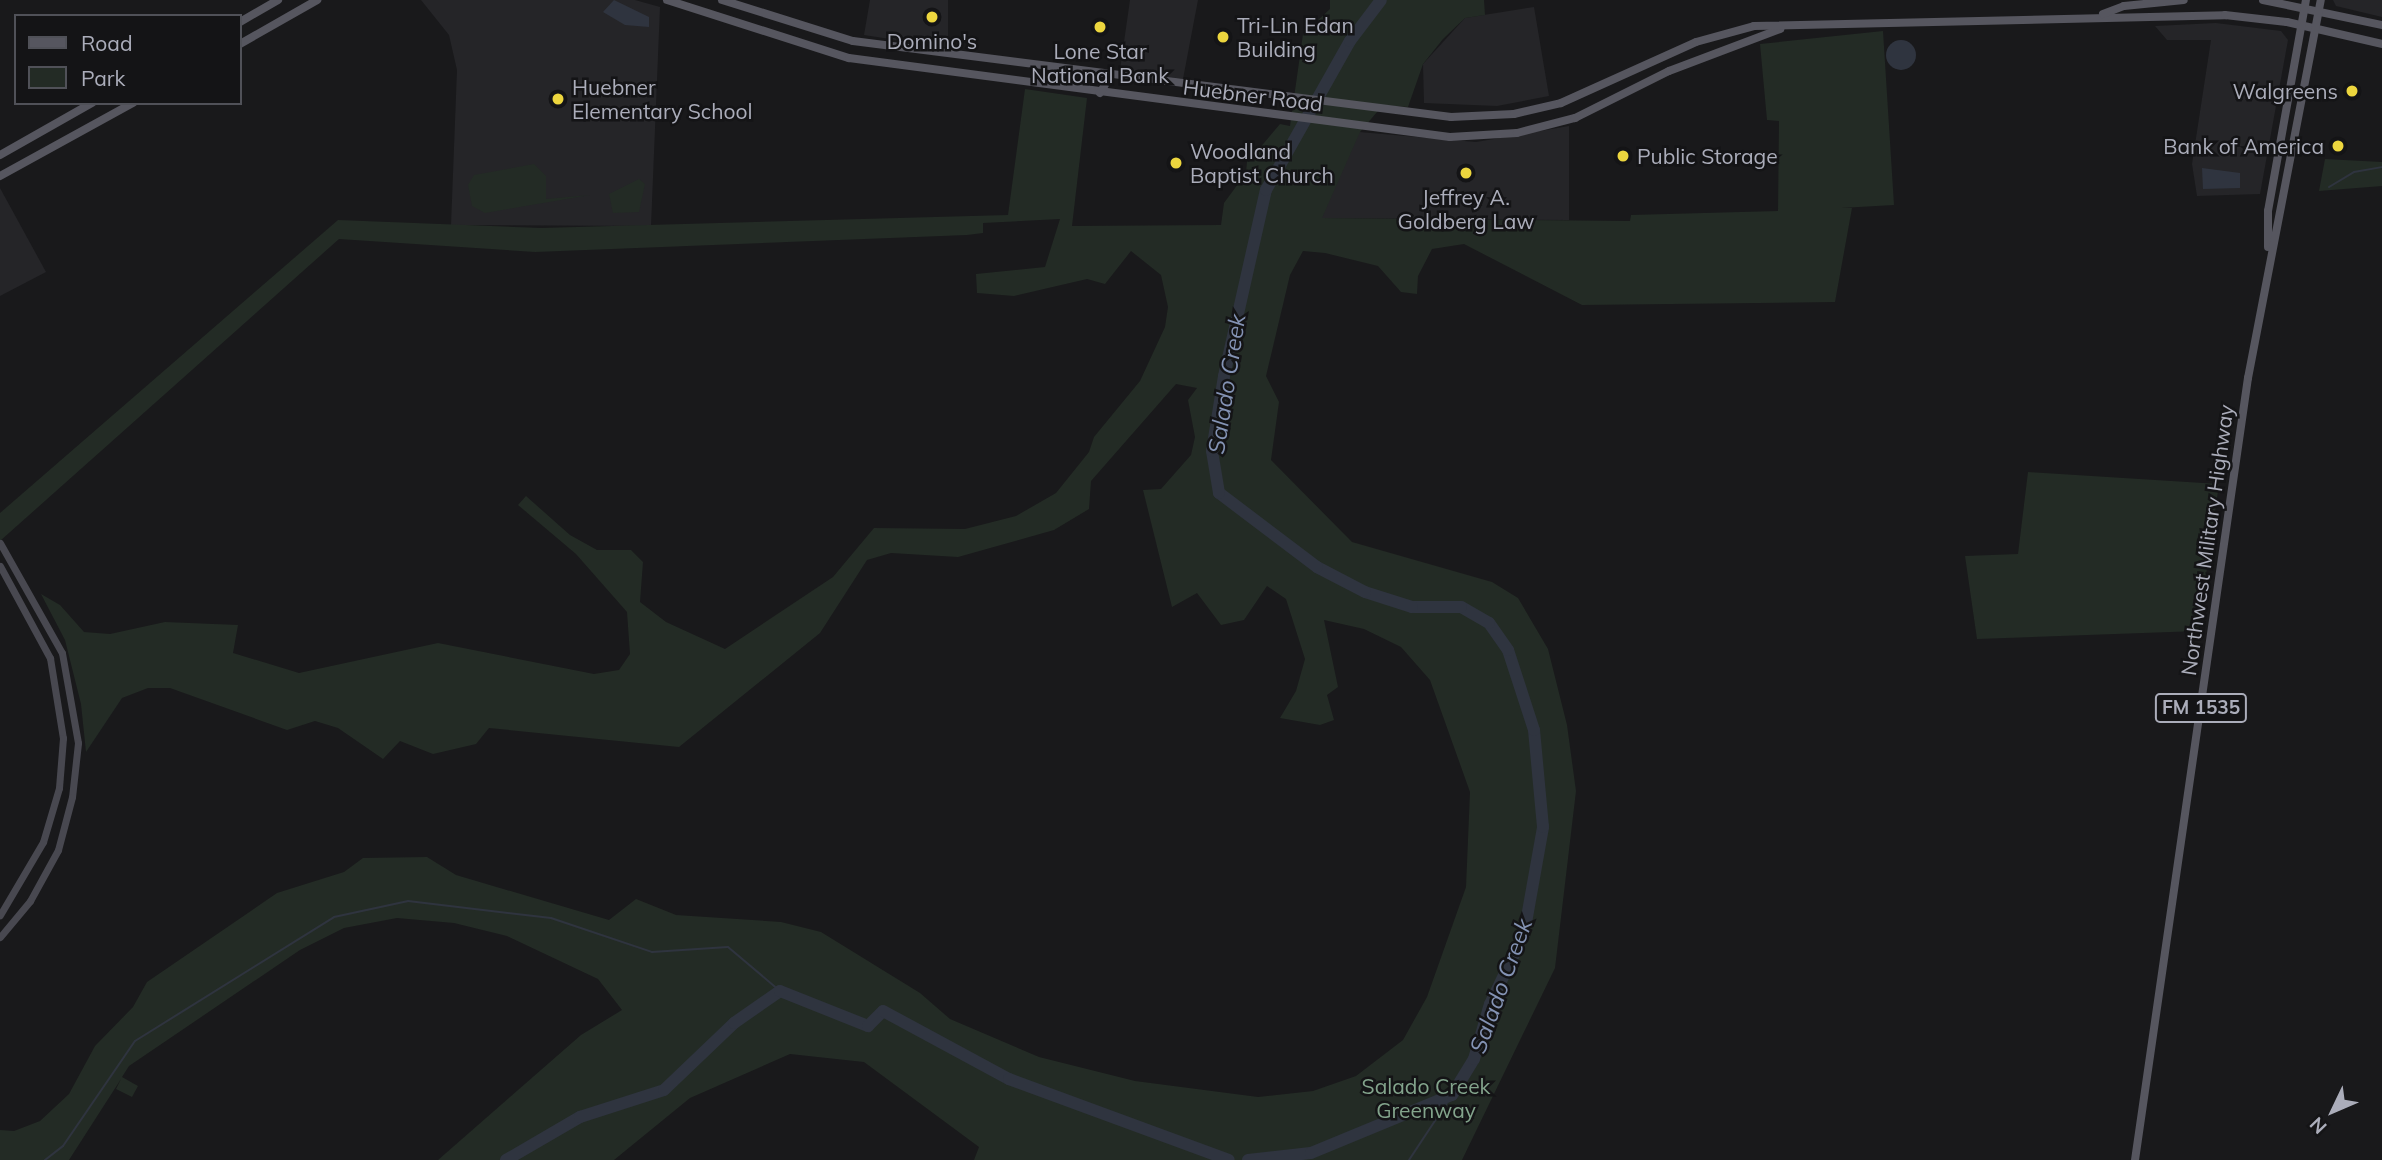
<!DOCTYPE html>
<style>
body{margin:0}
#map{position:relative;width:2382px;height:1160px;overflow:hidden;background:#19191b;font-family:Mulish,sans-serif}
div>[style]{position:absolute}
.built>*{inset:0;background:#252528}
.green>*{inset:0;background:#232b25}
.water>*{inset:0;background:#2f343f}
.round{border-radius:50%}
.stream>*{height:2px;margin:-1px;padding:0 1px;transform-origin:1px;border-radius:1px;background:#2f343f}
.river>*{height:12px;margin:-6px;padding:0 6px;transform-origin:6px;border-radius:6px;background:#2f343f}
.secondary>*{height:7px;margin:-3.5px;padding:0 3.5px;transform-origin:3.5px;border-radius:3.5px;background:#484850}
.primary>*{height:8px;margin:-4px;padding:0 4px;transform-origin:4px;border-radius:4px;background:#56565f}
.dots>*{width:19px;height:19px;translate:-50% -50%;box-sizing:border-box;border:4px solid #141416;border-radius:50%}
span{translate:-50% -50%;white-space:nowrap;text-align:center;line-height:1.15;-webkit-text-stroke:5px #141416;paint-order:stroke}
.shield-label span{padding:2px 5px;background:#141416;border:2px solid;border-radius:5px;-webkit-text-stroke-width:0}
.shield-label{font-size:19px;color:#abadba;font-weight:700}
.poi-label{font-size:21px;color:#abadba}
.left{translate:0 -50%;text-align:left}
.right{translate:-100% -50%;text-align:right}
.street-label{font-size:21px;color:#abadba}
.park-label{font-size:21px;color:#83a48c}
.water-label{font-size:23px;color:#8493b4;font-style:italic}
.legend{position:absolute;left:14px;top:14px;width:228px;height:91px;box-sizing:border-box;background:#141416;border:2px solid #505158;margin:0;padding:9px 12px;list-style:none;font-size:21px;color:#abadba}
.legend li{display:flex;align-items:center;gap:14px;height:35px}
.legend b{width:35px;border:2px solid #505158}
.north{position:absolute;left:2298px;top:1076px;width:70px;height:70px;-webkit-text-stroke:5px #141416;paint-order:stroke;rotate:226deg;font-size:19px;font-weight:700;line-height:28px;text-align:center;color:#abadba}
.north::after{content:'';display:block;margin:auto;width:24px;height:32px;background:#abadba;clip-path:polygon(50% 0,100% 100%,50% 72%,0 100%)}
</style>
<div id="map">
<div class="built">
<div style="clip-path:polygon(421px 0,635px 0,660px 7px,651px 226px,451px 225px,457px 70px,449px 35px)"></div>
<div style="clip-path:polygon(870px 0,948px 0,948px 48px,864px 35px)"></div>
<div style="clip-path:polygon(1130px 0,1198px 0,1183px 79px,1120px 70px)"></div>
<div style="clip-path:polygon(2333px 0,2382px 0,2382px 17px,2336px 6px)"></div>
<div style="clip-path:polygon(1534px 7px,1549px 96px,1497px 106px,1424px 103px,1423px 64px,1465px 18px)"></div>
<div style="clip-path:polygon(2216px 23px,2281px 31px,2288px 40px,2260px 194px,2197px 196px,2192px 164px,2211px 40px,2167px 40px,2155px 26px)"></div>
<div style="clip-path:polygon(1569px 126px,1569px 220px,1321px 218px,1359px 132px,1476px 142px)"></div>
<div style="clip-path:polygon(0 188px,46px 272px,0 296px)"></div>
</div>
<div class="green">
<div style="clip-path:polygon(1330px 0,1484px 0,1485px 15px,1465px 18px,1443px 39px,1423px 64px,1408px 107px,1383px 105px,1360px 132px,1322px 218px,1630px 221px,1631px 215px,1778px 211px,1779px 121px,1767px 120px,1760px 44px,1883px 31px,1894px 205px,1841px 208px,1852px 208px,1835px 302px,1582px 305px,1464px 244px,1432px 249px,1418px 276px,1417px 294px,1401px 292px,1378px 266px,1325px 253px,1303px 251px,1290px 275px,1266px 376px,1279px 402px,1271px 460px,1352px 542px,1492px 582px,1518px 598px,1548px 649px,1567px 725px,1576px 791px,1555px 968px,1462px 1160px,974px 1160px,979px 1147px,864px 1062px,790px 1054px,690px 1098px,614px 1160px,438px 1160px,581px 1035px,622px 1010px,598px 979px,507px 936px,454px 923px,397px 918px,344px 928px,300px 950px,129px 1066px,122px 1077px,138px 1086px,132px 1097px,116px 1089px,121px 1079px,69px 1160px,0 1160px,0 1130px,14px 1131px,40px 1121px,69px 1094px,95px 1046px,133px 1007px,147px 982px,277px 893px,344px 872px,363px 858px,427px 857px,456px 875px,609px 920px,636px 899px,676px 915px,781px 922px,821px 932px,920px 993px,950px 1019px,1039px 1057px,1135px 1081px,1258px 1097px,1313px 1091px,1356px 1076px,1403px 1040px,1427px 997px,1466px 887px,1470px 792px,1430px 680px,1401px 647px,1364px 629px,1324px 620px,1338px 687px,1327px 695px,1334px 720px,1320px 725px,1280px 718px,1296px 691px,1305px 659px,1286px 599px,1267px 586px,1244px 620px,1221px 625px,1197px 593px,1172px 607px,1143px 490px,1161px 489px,1191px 455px,1195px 437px,1188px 400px,1197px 388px,1176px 384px,1091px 481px,1089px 509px,1054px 530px,958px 557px,891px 553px,867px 560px,820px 633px,679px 747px,489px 728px,476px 744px,433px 754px,400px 741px,383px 759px,338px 728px,315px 721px,287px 730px,170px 688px,148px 688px,122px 698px,86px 752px,81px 704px,65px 640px,41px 594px,60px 605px,84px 632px,110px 634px,165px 622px,238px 625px,233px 653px,299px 673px,438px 643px,594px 674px,619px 670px,630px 654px,627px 612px,576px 554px,518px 505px,526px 496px,570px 535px,597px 550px,631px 550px,643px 562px,640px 602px,666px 622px,725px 649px,833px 577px,874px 528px,965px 529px,1016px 516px,1056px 493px,1089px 452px,1094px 437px,1140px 381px,1165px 327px,1168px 307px,1161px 275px,1131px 251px,1105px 284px,1087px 279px,1014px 296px,977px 293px,976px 274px,1045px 267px,1060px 219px,983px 223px,983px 233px,967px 235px,535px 252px,339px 239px,0 541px,0 513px,338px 220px,541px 228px,1008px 215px,1025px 89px,1087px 98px,1072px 226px,1221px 225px,1224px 203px,1246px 173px,1248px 150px,1258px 150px,1280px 124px,1290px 126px,1303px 34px,1330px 9px)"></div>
<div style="clip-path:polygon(2325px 159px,2382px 162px,2382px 186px,2319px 191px)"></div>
<div style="clip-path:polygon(534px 164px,546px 176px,546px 199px,590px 195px,485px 213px,472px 206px,468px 185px,474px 175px)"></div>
<div style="clip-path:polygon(639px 179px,645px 184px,639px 212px,613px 213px,609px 194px)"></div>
<div style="clip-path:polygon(2028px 472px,2219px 484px,2198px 631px,1977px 639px,1965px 556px,2018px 554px)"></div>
</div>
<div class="water">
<div style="clip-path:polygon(614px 0,649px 17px,649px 27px,625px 25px,603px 12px)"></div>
<div class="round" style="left:1886px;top:40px;width:30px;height:30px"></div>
<div style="clip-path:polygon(2202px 168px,2240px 173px,2240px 188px,2203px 189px)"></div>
</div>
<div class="stream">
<div style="left:2329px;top:187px;width:29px;rotate:-31deg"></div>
<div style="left:2354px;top:172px;width:28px;rotate:-10deg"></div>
<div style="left:45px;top:1160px;width:23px;rotate:-38deg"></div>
<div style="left:63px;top:1146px;width:127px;rotate:-55.6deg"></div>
<div style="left:135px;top:1041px;width:234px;rotate:-31.9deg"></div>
<div style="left:334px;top:917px;width:76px;rotate:-12.2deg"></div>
<div style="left:408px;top:901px;width:144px;rotate:6.8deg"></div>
<div style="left:551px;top:918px;width:107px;rotate:18.6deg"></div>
<div style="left:652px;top:952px;width:76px;rotate:-3.8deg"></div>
<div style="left:728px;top:947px;width:68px;rotate:40.2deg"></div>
<div style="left:1409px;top:1160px;width:78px;rotate:-56.5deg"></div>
</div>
<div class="river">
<div style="left:506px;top:1160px;width:86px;rotate:-30.2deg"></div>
<div style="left:580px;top:1117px;width:88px;rotate:-17.8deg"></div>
<div style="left:664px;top:1090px;width:97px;rotate:-43.7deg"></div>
<div style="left:734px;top:1023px;width:56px;rotate:-34.8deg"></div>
<div style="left:780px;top:991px;width:95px;rotate:21.7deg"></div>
<div style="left:868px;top:1026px;width:21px;rotate:-45deg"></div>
<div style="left:883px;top:1011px;width:143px;rotate:28.4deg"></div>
<div style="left:1009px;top:1079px;width:234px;rotate:20.2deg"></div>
<div style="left:1248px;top:1160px;width:63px;rotate:-6.3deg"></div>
<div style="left:1311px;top:1153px;width:152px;rotate:-22.4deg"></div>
<div style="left:1452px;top:1095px;width:42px;rotate:-58.6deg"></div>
<div style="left:1474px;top:1059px;width:57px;rotate:-73.8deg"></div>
<div style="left:1490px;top:1004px;width:78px;rotate:-64.1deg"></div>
<div style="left:1524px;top:934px;width:109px;rotate:-79.9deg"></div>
<div style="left:1543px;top:827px;width:97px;rotate:-95.3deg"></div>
<div style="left:1534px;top:730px;width:84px;rotate:-108deg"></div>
<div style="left:1508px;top:650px;width:33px;rotate:-125deg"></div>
<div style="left:1489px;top:623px;width:32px;rotate:-150deg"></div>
<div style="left:1461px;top:607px;width:49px;rotate:180deg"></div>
<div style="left:1412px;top:607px;width:49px;rotate:-162.3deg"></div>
<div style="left:1365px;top:592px;width:54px;rotate:-152.5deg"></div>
<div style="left:1317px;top:567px;width:123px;rotate:-142.9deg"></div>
<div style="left:1219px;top:493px;width:43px;rotate:-99.5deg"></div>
<div style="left:1212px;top:451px;width:76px;rotate:-80.9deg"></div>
<div style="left:1224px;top:376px;width:191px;rotate:-77.3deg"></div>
<div style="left:1266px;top:190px;width:171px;rotate:-60.6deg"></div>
<div style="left:1350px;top:41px;width:51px;rotate:-52.9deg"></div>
</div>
<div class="secondary">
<div style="left:0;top:543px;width:126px;rotate:60.6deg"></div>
<div style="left:62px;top:653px;width:91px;rotate:79.9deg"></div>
<div style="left:78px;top:743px;width:54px;rotate:96.3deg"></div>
<div style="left:72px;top:797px;width:55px;rotate:104.8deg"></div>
<div style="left:58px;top:850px;width:58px;rotate:118.8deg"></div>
<div style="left:30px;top:901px;width:47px;rotate:129.8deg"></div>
<div style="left:0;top:566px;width:105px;rotate:61.5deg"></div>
<div style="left:50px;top:658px;width:81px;rotate:80.8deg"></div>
<div style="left:63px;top:738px;width:50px;rotate:94.6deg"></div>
<div style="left:59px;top:788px;width:56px;rotate:106.5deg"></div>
<div style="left:43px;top:842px;width:85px;rotate:120.5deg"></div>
</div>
<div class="primary">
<div style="left:667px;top:0;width:191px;rotate:17.7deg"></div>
<div style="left:849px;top:58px;width:606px;rotate:7.49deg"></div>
<div style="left:1450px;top:137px;width:67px;rotate:-3.4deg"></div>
<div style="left:1517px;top:133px;width:60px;rotate:-14.5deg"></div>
<div style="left:1575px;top:118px;width:105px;rotate:-26.6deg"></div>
<div style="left:1669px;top:71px;width:119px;rotate:-20.7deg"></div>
<div style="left:722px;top:0;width:137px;rotate:17.4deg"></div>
<div style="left:853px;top:41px;width:603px;rotate:7.24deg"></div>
<div style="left:1451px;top:117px;width:63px;rotate:-2.7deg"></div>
<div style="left:1514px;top:114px;width:48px;rotate:-13.2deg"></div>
<div style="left:1561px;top:103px;width:148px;rotate:-24.3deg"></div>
<div style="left:1696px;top:42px;width:60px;rotate:-15.4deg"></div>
<div style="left:1754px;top:26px;width:471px;rotate:-1.3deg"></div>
<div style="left:2225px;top:15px;width:62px;rotate:6.4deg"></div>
<div style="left:2287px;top:22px;width:98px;rotate:13deg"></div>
<div style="left:2263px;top:0;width:122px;rotate:11.9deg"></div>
<div style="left:2103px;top:14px;width:22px;rotate:-21deg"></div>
<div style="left:2124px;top:6px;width:60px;rotate:-5.7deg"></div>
<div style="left:240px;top:22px;width:44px;rotate:-30.1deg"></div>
<div style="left:240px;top:44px;width:89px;rotate:-29.7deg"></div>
<div style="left:1100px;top:93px;width:21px;rotate:-59deg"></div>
<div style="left:0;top:155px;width:106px;rotate:-29.5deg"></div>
<div style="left:0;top:176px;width:152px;rotate:-28.8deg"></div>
<div style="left:2268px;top:247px;width:36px;rotate:-90deg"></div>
<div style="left:2268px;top:211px;width:214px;rotate:-79.8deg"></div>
<div style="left:2135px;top:1160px;width:790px;rotate:-81.78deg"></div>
<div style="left:2248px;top:378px;width:385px;rotate:-79.1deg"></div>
</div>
<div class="dots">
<div style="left:932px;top:17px;background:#edd63e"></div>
<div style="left:1100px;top:27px;background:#edd63e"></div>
<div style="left:1223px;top:37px;background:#edd63e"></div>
<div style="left:2352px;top:91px;background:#edd63e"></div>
<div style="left:558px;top:99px;background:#edd63e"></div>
<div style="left:2338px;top:146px;background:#edd63e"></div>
<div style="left:1623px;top:156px;background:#edd63e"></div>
<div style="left:1176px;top:163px;background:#edd63e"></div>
<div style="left:1466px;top:173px;background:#edd63e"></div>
</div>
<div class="shield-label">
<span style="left:2201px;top:708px">FM 1535</span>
</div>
<div class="poi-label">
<span class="left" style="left:1237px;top:37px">Tri-Lin Edan<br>Building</span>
<span style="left:932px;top:41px">Domino's</span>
<span style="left:1100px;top:63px">Lone Star<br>National Bank</span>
<span class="left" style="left:572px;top:99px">Huebner<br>Elementary School</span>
<span class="right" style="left:2338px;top:91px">Walgreens</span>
<span class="right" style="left:2324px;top:146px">Bank of America</span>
<span class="left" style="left:1190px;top:163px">Woodland<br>Baptist Church</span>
<span class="left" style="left:1637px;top:156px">Public Storage</span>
<span style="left:1466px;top:209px">Jeffrey A.<br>Goldberg Law</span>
</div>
<div class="street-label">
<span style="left:1253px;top:95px;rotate:7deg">Huebner Road</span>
<span style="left:2207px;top:540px;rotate:-82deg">Northwest Military Highway</span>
</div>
<div class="park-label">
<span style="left:1426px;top:1098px">Salado Creek<br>Greenway</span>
</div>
<div class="water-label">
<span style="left:1227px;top:384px;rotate:-81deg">Salado Creek</span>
<span style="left:1501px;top:986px;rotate:-70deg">Salado Creek</span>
</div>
<ul class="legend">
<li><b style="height:9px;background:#56565f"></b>Road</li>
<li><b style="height:19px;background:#232b25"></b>Park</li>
</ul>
<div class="north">N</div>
</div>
